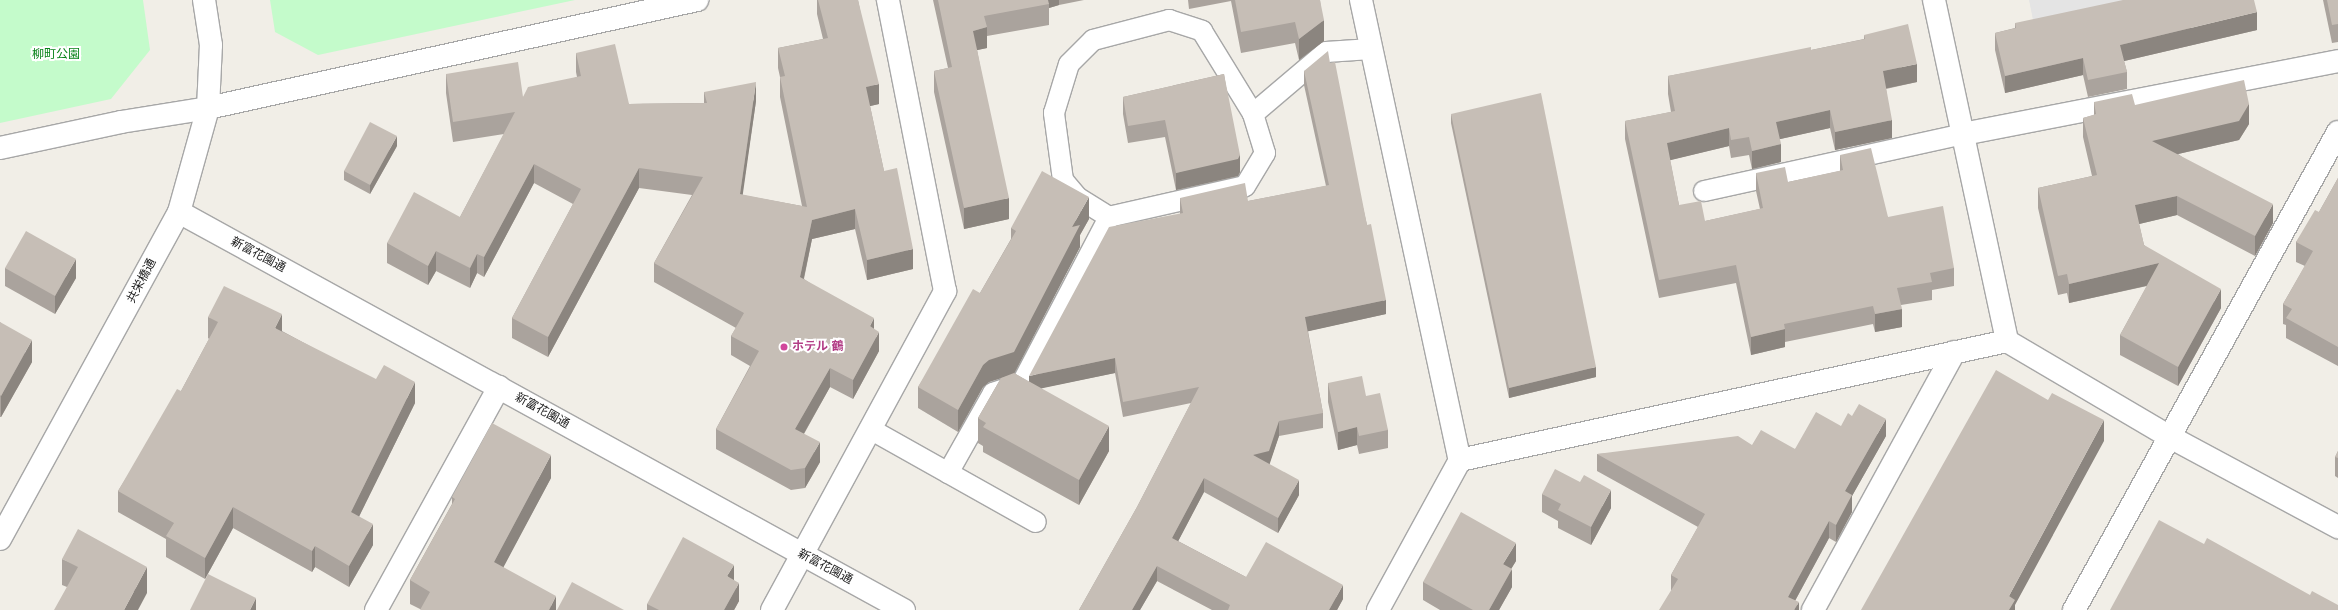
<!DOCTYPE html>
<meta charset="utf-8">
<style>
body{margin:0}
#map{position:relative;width:2338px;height:610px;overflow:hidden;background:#f1eee7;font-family:Jost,"Noto Sans JP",sans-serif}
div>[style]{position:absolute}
.park>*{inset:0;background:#c4fbcb}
.parking>*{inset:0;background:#e4e4e4}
.roads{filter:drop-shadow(1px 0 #a7a7a7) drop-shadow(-1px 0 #a7a7a7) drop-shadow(0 1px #a7a7a7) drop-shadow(0 -1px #a7a7a7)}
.service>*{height:20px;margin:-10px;padding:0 10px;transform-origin:10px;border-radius:10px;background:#fff}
.minor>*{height:22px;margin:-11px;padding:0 11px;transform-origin:11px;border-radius:11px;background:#fff}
.tertiary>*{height:22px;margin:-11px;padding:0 11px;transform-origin:11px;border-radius:11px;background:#fff}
.wall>*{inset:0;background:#aaa39d}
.shaded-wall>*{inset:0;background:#8b857f}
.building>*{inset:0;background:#c6beb6}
.dots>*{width:11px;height:11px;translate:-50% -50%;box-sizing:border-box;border:2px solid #fff;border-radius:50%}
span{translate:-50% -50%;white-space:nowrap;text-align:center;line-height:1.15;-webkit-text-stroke:4px #fff;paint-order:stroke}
.park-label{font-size:12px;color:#09831a}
.street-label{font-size:12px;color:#202020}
.hotel-label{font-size:12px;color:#b23c85;font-weight:700}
.left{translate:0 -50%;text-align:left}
</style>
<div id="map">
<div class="park">
<div style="clip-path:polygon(0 0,143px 0,150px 50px,111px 99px,0 123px)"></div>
<div style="clip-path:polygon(270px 0,575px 0,318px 55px,275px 32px)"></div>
</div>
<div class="parking">
<div style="clip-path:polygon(2029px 0,2129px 0,2033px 20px)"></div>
</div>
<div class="roads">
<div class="service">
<div style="left:1169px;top:20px;width:35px;rotate:18deg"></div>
<div style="left:1202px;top:31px;width:97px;rotate:58.4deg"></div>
<div style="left:1253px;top:114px;width:41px;rotate:72.9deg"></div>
<div style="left:1265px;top:153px;width:39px;rotate:121deg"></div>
<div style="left:1245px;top:186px;width:139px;rotate:167.2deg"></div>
<div style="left:1109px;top:217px;width:36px;rotate:-148deg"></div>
<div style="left:1078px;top:198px;width:23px;rotate:-130deg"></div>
<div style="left:1063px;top:180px;width:68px;rotate:-97.7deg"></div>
<div style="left:1054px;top:113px;width:51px;rotate:-73deg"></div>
<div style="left:1069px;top:64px;width:34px;rotate:-45deg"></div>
<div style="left:1093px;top:40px;width:79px;rotate:-14.7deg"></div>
<div style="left:1253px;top:114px;width:96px;rotate:-40.3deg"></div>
<div style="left:1326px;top:52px;width:45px;rotate:-3.8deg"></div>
<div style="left:1704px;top:191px;width:265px;rotate:-12.4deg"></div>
<div style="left:870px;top:429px;width:190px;rotate:29.3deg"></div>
<div style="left:948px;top:473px;width:92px;rotate:-60.6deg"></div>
<div style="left:993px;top:393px;width:31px;rotate:-19deg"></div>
<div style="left:1022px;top:383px;width:187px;rotate:-62.3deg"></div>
</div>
<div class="minor">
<div style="left:1361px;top:0;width:471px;rotate:77.9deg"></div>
<div style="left:1460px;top:460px;width:171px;rotate:118.7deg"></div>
<div style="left:1963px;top:134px;width:382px;rotate:-11deg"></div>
<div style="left:179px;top:212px;width:827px;rotate:28.77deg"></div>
<div style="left:1460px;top:460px;width:560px;rotate:-12.27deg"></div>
<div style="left:376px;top:610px;width:255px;rotate:-61.1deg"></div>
<div style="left:772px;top:610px;width:363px;rotate:-61.5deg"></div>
<div style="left:945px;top:291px;width:297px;rotate:-101.1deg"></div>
<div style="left:1813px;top:610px;width:294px;rotate:-61.3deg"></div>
<div style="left:2074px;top:610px;width:546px;rotate:-61.09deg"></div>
</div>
<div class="tertiary">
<div style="left:1934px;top:0;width:349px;rotate:77.9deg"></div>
<div style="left:2007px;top:341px;width:189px;rotate:30.5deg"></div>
<div style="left:2170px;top:437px;width:191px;rotate:28.2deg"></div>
<div style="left:0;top:148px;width:124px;rotate:-12.1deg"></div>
<div style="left:121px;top:122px;width:88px;rotate:-9.1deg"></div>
<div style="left:208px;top:108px;width:501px;rotate:-12.45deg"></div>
<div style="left:0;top:539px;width:373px;rotate:-61.3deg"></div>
<div style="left:179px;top:212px;width:108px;rotate:-74.4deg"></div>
<div style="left:208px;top:108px;width:63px;rotate:-87.3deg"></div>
<div style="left:211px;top:45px;width:46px;rotate:-98.8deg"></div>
</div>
</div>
<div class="wall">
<div style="clip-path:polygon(817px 0,858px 0,879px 104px,870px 106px,884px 171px,913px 269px,867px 280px,855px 229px,812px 239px,804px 279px,874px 329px,879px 351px,853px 399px,830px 387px,804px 434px,820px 462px,805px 488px,791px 490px,716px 449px,716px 429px,750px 366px,731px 355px,731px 336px,736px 328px,654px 282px,654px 263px,692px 195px,639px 188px,548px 357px,512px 338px,512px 318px,573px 204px,534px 183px,484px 277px,477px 273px,470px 288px,436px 271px,428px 285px,387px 263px,387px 243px,460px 217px,504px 134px,453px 142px,446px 93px,446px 74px,523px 97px,577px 77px,576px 72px,576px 53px,629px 104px,704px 103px,704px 92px,756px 101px,742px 195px,802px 206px,780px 97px,780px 77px,778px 68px,778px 48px,823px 39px,817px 14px)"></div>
<div style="clip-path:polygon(933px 0,1084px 0,1059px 5px,1049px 8px,1049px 25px,987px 36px,987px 48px,977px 50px,1009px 219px,964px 229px,934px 92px,934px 71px,948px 68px)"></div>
<div style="clip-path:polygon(1188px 0,1320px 0,1324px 41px,1299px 60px,1295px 43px,1241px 53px,1231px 1px,1189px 9px)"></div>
<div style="clip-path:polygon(2323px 0,2338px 0,2338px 42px,2332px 43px)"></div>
<div style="clip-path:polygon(2015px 23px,2257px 30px,2124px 61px,2127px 72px,2127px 89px,2088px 97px,2083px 75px,2005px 93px,1995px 50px,1995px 33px,2015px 28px)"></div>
<div style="clip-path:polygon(1864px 35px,1917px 82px,1886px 89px,1892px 138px,1835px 150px,1830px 128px,1780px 139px,1781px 162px,1752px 169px,1749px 155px,1731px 158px,1729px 146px,1670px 160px,1679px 205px,1705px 221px,1760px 209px,1756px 191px,1756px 173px,1788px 182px,1840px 171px,1840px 155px,1888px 217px,1954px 268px,1954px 286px,1932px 290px,1932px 300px,1901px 305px,1902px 327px,1875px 332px,1873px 324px,1785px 342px,1785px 347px,1751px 355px,1736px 283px,1659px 298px,1625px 139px,1625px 121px,1671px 112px,1668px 94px,1668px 76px,1811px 50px,1864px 39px)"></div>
<div style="clip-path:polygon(1330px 63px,1367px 225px,1386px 314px,1308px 331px,1323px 413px,1323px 428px,1279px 436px,1269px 464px,1299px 495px,1278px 533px,1204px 492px,1178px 541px,1246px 577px,1343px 599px,1337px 610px,1212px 610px,1157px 581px,1140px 610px,1079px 610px,1137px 507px,1191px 403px,1123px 417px,1115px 373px,1041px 388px,1109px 451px,1079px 505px,983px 452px,983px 446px,978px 443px,978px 418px,1001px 378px,989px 382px,983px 387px,958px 432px,918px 408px,918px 387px,980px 293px,1011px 239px,1011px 228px,1089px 219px,1080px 235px,1080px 247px,1014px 373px,1029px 382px,1180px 214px,1180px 198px,1248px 201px,1326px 186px,1304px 85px,1304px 71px)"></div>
<div style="clip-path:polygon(1224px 74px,1240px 172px,1238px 176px,1176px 190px,1165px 137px,1128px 143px,1123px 114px,1123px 97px)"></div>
<div style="clip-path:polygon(2094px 102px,2135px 105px,2249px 124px,2239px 140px,2178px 154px,2273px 223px,2255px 256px,2177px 215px,2139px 224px,2144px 245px,2221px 308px,2178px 386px,2120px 355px,2120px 335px,2147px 286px,2069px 303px,2067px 293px,2058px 295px,2038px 208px,2038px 188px,2092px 176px,2083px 137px,2083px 118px,2094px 115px)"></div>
<div style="clip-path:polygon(1451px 114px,1596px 377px,1509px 398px,1451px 123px)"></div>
<div style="clip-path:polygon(397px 146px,370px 194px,344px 180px,344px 171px)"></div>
<div style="clip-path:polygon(2338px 178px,2338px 366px,2286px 338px,2286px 325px,2283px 324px,2283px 304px,2305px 266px,2296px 262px,2296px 242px,2319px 212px)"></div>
<div style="clip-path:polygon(5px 268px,76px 278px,55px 314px,5px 286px)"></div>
<div style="clip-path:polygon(208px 317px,282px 331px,415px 403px,359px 516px,373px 545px,349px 587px,315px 567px,312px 572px,233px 528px,205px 579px,166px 557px,166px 539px,118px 512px,118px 491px,181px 391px,209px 339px,208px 338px)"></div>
<div style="clip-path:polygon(0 322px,32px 362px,1px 417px,0 417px)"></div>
<div style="clip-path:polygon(1328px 383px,1366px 396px,1388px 430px,1388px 448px,1359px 454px,1357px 445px,1338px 450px,1328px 402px)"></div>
<div style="clip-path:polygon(1841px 426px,1886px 436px,1852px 496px,1852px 512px,1836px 542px,1829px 538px,1795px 601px,1799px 610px,1671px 590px,1671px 575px,1698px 527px,1597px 471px,1597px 454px,1752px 445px,1795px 449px)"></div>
<div style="clip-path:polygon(2338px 451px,2338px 478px,2335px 476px,2335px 457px)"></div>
<div style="clip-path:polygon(551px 478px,503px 567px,556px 610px,420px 609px,410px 604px,410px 580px,452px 504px,452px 497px)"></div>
<div style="clip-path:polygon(1542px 494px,1611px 508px,1591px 545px,1558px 528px,1558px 521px,1542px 512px)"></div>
<div style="clip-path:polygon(62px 559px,147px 593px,67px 587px,62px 585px)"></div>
<div style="clip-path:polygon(1516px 561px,1511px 569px,1512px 587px,1499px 610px,1440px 610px,1423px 600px,1423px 582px)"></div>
<div style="clip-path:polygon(734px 580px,739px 601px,734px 610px,647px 610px,647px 604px)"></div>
</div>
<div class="shaded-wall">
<div style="clip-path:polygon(1046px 0,1059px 0,1059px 5px,1049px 8px,1049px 4px)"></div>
<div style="clip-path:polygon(2257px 12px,2257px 30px,2120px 62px,2120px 45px)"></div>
<div style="clip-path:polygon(1324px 20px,1324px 41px,1299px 60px,1299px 39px)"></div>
<div style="clip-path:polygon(987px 27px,987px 48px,973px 51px,973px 31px)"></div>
<div style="clip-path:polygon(2083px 58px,2083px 75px,2005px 93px,2005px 76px)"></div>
<div style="clip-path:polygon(1917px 64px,1917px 82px,1883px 89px,1883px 71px)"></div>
<div style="clip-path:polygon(756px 82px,756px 101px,740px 214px,740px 194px)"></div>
<div style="clip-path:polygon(879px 84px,879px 104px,866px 107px,866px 87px)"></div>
<div style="clip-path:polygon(2249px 104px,2249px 124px,2239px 140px,2152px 160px,2152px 141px)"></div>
<div style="clip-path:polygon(1830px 110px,1830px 128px,1776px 140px,1776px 122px)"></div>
<div style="clip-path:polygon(1892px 120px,1892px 138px,1835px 150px,1835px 132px)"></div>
<div style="clip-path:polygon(1729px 128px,1729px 146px,1667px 161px,1667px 143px)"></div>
<div style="clip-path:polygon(397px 136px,397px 146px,370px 194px,370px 185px)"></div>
<div style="clip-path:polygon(1781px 144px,1781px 162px,1752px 169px,1752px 151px)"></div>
<div style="clip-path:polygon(1240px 155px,1240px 172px,1238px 176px,1176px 190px,1176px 173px)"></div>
<div style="clip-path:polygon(534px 164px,534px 183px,484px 277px,484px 257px)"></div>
<div style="clip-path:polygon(639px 168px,639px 188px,548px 357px,548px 337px)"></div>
<div style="clip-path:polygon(2177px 196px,2177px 215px,2135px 225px,2135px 205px)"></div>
<div style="clip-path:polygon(1089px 197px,1089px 219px,1080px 235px,1080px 247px,1014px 374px,989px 382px,983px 387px,958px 432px,958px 410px,983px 365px,1072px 227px)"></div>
<div style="clip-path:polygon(1009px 198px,1009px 219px,964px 229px,964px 208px)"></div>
<div style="clip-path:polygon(2273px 204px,2273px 223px,2255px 256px,2255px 236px)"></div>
<div style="clip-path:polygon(855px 209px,855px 229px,812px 239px,800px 296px,800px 277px,812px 220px)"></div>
<div style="clip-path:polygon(913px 249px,913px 269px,867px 280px,867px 260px)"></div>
<div style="clip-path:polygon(436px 251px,436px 271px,428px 285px,428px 266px)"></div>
<div style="clip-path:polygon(477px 254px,477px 273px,470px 288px,470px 268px)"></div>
<div style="clip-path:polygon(76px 259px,76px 278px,55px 314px,55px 296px)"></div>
<div style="clip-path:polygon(2159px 263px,2159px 283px,2069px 303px,2069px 284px)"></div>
<div style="clip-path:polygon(2221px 289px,2221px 308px,2178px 386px,2178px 367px)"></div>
<div style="clip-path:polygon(1386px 300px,1386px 314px,1305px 332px,1305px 317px)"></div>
<div style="clip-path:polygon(1902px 309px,1902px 327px,1875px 332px,1875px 314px)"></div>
<div style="clip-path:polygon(282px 314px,282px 335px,275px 328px)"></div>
<div style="clip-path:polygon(874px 318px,874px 337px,870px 326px)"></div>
<div style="clip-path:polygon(1785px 329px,1785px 347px,1751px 355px,1751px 337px)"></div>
<div style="clip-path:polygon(879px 332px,879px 351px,853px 399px,853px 380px)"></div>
<div style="clip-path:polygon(32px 340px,32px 362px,1px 417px,1px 396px)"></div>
<div style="clip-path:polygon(1115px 358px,1115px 373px,1029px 391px,1029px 376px)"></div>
<div style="clip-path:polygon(1596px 367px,1596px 377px,1509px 398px,1509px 388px)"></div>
<div style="clip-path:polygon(830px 368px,830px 387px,795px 449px,795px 429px)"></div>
<div style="clip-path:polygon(415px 382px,415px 403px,351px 533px,351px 512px)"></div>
<div style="clip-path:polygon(1886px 419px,1886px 436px,1852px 496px,1852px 512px,1836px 542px,1836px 525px,1845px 491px)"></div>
<div style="clip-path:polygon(2104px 420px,2104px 441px,2015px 605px,2015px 610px,2009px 610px,2009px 596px)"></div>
<div style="clip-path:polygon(1279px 421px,1279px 436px,1269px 466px,1253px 455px)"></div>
<div style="clip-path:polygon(1109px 426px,1109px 451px,1079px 505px,1079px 480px)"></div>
<div style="clip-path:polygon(1357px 427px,1357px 445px,1338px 450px,1338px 432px)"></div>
<div style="clip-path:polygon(820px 442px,820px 462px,805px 488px,805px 468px)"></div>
<div style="clip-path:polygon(551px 455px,551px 478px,494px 585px,494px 562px)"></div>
<div style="clip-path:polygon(1204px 478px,1204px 492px,1172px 553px,1172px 538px)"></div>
<div style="clip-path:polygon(1299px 480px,1299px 495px,1278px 533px,1278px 518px)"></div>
<div style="clip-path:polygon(1611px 490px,1611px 508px,1591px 545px,1591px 527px)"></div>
<div style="clip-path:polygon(233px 507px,233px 528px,205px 579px,205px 558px)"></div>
<div style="clip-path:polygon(1829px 521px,1829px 538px,1790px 610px,1788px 597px)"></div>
<div style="clip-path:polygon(373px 524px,373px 545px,349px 587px,349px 566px)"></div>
<div style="clip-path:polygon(1516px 543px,1516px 561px,1503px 582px,1503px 564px)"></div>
<div style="clip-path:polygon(315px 546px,315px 567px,312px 572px,312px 551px)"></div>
<div style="clip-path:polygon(734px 565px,734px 583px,727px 576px)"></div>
<div style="clip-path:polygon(1157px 566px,1157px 581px,1140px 610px,1132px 610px)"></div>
<div style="clip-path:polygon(147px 567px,147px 593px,138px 610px,124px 610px)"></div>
<div style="clip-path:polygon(1512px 569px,1512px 587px,1499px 610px,1489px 610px)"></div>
<div style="clip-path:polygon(739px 583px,739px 601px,734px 610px,724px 610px)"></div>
<div style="clip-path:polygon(1343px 585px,1343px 599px,1337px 610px,1329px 610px)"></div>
<div style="clip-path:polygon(556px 596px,556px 610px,549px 610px)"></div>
<div style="clip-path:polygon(256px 598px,256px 610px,250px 610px)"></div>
<div style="clip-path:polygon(1799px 602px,1799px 610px,1794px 610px)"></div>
</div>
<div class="building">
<div style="clip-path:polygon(818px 0,858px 0,879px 84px,866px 87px,884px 171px,897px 168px,913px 249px,867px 260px,855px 209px,812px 220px,800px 277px,874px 318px,870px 326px,879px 332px,853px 380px,830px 368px,795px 429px,820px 442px,805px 468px,791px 470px,716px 429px,759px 351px,731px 336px,744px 313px,654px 263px,703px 177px,639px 168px,548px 337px,512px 318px,581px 189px,534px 164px,484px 257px,477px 254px,470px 268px,436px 251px,428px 266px,387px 243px,414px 192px,460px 217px,515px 112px,453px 122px,446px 74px,518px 62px,523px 97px,528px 87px,581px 76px,576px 53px,615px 44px,629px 104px,707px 103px,704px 92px,756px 82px,740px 194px,807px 207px,780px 77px,785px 76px,778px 48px,828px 38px)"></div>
<div style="clip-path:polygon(938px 0,1048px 0,1049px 4px,984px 16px,987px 27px,973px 31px,1009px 198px,964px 208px,934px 71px,952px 67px)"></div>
<div style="clip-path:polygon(1235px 0,1320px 0,1324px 20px,1299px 39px,1295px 22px,1241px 32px)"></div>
<div style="clip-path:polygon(2123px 0,2254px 0,2257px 12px,2120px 45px,2127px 72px,2088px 80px,2083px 58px,2005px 76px,1995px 33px,2016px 28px,2015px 23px)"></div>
<div style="clip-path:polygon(2327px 0,2338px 0,2338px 24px,2332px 25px)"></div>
<div style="clip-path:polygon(1908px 24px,1917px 64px,1883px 71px,1892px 120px,1835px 132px,1830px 110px,1776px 122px,1781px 144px,1752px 151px,1749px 137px,1731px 140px,1729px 128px,1667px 143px,1679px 205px,1701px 201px,1705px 221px,1763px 208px,1756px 173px,1785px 167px,1788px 182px,1843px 170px,1840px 155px,1871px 148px,1888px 217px,1943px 206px,1954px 268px,1930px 273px,1932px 282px,1897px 288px,1902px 309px,1875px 314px,1873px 306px,1784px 324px,1785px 329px,1751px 337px,1736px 265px,1659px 280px,1625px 121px,1675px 111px,1668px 76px,1811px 47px,1811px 50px,1865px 39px,1864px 35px)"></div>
<div style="clip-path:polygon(1328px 51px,1330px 63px,1335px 62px,1367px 225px,1371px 224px,1386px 300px,1305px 317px,1323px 413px,1279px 421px,1269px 451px,1253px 455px,1299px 480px,1278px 518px,1204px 478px,1172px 538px,1246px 577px,1266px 542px,1343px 585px,1329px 610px,1228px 610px,1230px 605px,1157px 566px,1132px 610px,1079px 610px,1137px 507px,1199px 387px,1123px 402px,1115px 358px,1029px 376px,1109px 227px,1183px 213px,1180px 198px,1245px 183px,1248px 201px,1329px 185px,1304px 71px)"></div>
<div style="clip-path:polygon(1224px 74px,1240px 155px,1238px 159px,1176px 173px,1165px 120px,1128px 126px,1123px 97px)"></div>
<div style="clip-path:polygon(2244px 80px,2249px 104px,2239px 121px,2152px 141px,2273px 204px,2255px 236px,2177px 196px,2135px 205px,2144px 245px,2221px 289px,2178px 367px,2120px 335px,2159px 263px,2069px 284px,2067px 274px,2058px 276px,2038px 188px,2097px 175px,2083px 118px,2096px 114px,2094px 102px,2132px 94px,2135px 105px)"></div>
<div style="clip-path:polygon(1541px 93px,1596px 367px,1509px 388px,1451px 114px)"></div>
<div style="clip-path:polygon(370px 122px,397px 136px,370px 185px,344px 171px)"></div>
<div style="clip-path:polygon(1042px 171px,1089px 197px,1072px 227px,1080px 225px,1014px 352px,989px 360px,983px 365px,958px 410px,918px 387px,973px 289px,980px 293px,1016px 231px,1011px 228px)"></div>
<div style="clip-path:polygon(2338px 178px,2338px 347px,2286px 318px,2292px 309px,2283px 304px,2313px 251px,2296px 242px,2315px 210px,2319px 212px)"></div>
<div style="clip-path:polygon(26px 231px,76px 259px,55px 296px,5px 268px)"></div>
<div style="clip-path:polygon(224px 286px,282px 314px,275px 328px,376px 379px,384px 365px,415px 382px,351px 512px,373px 524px,349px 566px,315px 546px,312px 551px,233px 507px,205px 558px,166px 536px,174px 523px,118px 491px,177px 389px,181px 391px,218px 322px,208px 317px)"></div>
<div style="clip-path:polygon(0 322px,32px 340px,1px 396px,0 395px)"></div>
<div style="clip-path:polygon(1996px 370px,2048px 400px,2052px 393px,2104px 420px,2009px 596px,2015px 600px,2009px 610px,1861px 610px)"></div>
<div style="clip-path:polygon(1014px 373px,1109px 426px,1079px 480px,983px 427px,986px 423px,978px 418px,1001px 378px)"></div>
<div style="clip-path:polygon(1362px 376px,1366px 396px,1380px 393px,1388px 430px,1359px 436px,1357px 427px,1338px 432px,1328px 383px)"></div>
<div style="clip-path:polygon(1859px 404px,1886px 419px,1845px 491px,1852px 495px,1836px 525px,1829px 521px,1788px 597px,1799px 602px,1794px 610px,1659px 610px,1678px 579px,1671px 575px,1705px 514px,1597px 454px,1738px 436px,1752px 445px,1761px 430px,1795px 449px,1816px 412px,1841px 426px,1848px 413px,1852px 416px)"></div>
<div style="clip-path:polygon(492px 423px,551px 455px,494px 562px,556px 596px,549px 610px,420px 610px,430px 592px,410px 580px,455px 499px,452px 497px)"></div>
<div style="clip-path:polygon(2338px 451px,2338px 458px,2335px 457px)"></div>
<div style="clip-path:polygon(1555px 469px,1580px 482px,1584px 475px,1611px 490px,1591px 527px,1558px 510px,1561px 504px,1542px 494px)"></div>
<div style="clip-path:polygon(1461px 512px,1516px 543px,1503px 564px,1512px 569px,1489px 610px,1473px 610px,1423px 582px)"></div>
<div style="clip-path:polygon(2159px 520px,2204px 544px,2207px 538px,2310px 595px,2312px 591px,2338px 605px,2338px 610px,2110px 610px)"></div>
<div style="clip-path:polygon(78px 529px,147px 567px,124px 610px,125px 610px,54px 610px,78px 567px,62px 559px)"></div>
<div style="clip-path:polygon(683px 537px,734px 565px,727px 576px,739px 583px,724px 610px,659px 610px,647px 604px)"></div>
<div style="clip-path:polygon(208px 574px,256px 598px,250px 610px,190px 610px)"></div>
<div style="clip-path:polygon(572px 582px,624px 610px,557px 610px)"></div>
</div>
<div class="dots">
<div style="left:784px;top:347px;background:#d1479c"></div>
</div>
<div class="park-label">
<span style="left:56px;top:55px">柳町公園</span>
</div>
<div class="street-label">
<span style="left:258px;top:255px;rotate:28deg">新富花園通</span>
<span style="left:142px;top:281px;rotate:-62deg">共栄橋通</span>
<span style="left:542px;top:411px;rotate:29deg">新富花園通</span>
<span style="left:825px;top:567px;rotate:28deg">新富花園通</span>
</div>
<div class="hotel-label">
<span class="left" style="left:792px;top:347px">ホテル 鶴</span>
</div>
</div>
